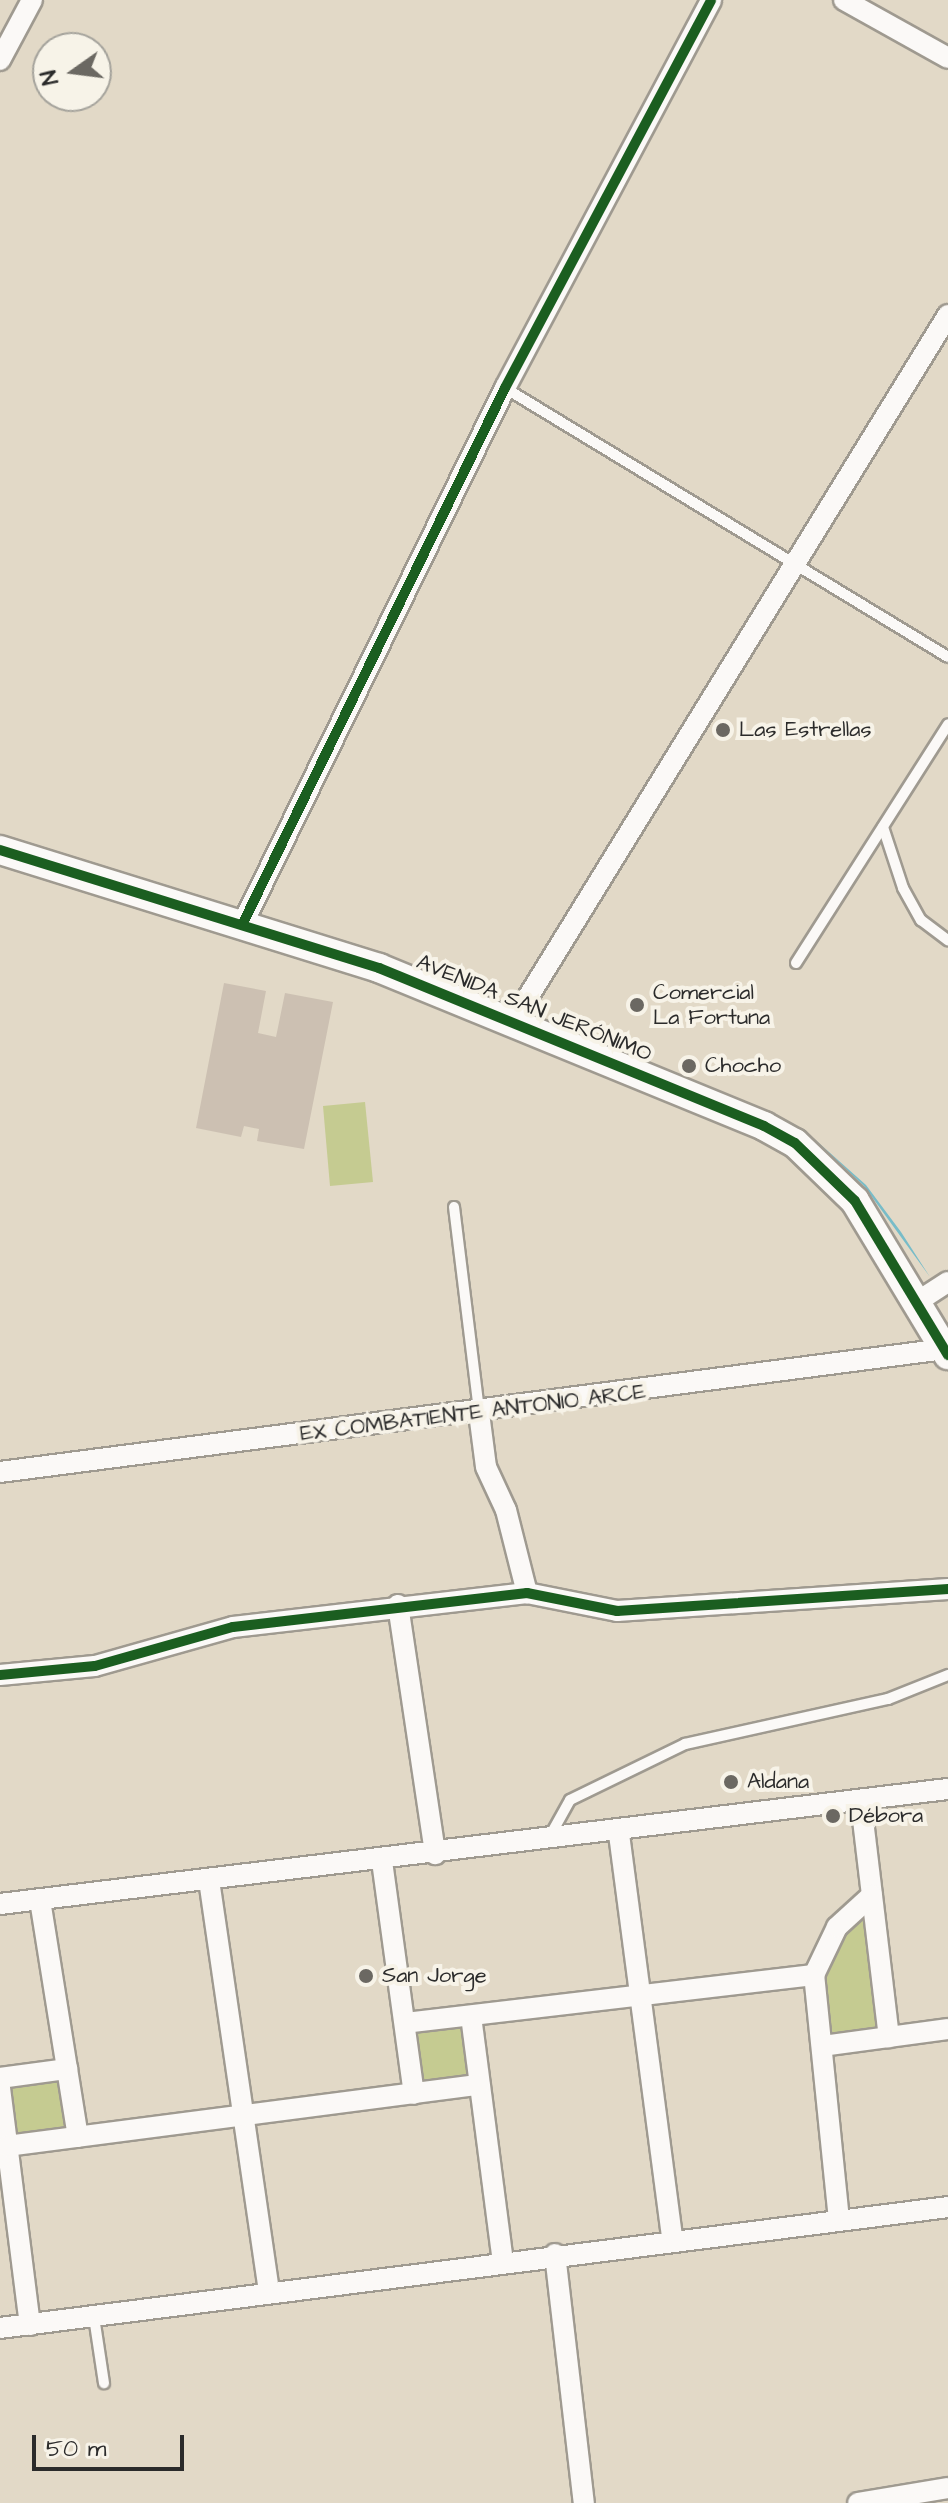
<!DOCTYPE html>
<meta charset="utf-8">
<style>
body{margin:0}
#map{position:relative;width:948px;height:2503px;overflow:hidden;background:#e2d9c7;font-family:"Architects Daughter",sans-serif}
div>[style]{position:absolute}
.green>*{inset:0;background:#c5cb91}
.water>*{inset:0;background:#78bcc8}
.building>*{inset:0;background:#ccc0b2}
.roads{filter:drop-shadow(2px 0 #9f9a90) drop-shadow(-2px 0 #9f9a90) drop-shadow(0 2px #9f9a90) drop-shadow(0 -2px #9f9a90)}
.lane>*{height:10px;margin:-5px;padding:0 5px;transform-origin:5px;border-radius:5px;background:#fbf9f7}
.street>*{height:20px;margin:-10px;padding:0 10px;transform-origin:10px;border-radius:10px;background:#fbf9f7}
.secondary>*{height:28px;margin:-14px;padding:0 14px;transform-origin:14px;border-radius:14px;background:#fbf9f7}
.cycleway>*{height:10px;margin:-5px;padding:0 5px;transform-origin:5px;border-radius:5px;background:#1b5e20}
.dots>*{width:22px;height:22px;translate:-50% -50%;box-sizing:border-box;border:4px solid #f7f3e8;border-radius:50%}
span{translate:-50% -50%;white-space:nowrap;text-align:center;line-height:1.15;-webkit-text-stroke:8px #f7f3e8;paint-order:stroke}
.poi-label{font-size:22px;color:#2b2b2b}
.left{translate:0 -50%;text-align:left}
.street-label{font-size:22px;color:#2b2b2b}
.north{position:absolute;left:32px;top:32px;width:80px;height:80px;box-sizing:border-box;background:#f7f3e8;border:2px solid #a5a39c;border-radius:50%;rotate:256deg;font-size:22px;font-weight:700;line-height:32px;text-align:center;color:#2b2b2b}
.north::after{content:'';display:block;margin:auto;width:28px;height:36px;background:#6b6862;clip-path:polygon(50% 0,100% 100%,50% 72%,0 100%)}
.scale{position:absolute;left:32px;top:2435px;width:152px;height:36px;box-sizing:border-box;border:4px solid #2b2b2b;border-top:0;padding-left:10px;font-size:24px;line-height:28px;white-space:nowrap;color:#2b2b2b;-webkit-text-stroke:6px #f7f3e8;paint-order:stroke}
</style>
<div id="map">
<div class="green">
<div style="clip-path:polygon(365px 1102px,373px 1182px,330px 1186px,323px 1106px)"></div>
<div style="clip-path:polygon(863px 1916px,877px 2027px,831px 2035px,825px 1974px,836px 1945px)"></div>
<div style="clip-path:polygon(464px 2025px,470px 2077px,421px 2084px,414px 2032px)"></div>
<div style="clip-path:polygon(61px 2081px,67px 2126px,16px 2135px,8px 2088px)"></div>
</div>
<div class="water">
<div style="clip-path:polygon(811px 1136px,866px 1185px,901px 1232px,930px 1277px,864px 1186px)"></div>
</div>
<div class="building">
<div style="clip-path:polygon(224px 983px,266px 991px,258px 1033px,276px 1037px,285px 993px,333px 1002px,304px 1149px,257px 1141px,259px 1129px,244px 1126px,241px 1137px,196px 1128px)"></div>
</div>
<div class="roads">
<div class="lane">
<div style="left:505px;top:388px;width:518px;rotate:31.27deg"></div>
<div style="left:883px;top:827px;width:64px;rotate:71.8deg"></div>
<div style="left:903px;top:888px;width:37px;rotate:61deg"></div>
<div style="left:921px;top:920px;width:34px;rotate:37deg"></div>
<div style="left:796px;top:963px;width:283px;rotate:-57.5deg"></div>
<div style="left:454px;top:1207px;width:206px;rotate:83deg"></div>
<div style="left:550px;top:1836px;width:41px;rotate:-60.9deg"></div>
<div style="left:570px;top:1800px;width:128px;rotate:-26deg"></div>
<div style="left:685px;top:1744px;width:208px;rotate:-12.5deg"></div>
<div style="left:888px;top:1699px;width:65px;rotate:-21.8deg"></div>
<div style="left:94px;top:2317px;width:67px;rotate:81.4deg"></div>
</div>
<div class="street">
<div style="left:844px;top:0;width:119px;rotate:29.1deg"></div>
<div style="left:0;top:60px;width:68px;rotate:-61.9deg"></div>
<div style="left:243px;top:923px;width:596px;rotate:-63.91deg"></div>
<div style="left:505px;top:388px;width:439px;rotate:-62deg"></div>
<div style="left:514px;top:1020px;width:828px;rotate:-58.38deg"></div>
<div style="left:920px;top:1300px;width:33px;rotate:-33deg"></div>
<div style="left:479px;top:1413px;width:54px;rotate:82.6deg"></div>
<div style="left:486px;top:1467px;width:47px;rotate:65.1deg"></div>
<div style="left:506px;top:1510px;width:86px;rotate:75.8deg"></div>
<div style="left:0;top:1472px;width:953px;rotate:-7.42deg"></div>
<div style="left:398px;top:1605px;width:252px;rotate:81.5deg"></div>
<div style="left:0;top:1675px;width:95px;rotate:-5.4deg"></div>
<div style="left:95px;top:1666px;width:143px;rotate:-15.8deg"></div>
<div style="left:233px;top:1627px;width:296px;rotate:-6.6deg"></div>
<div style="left:527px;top:1593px;width:92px;rotate:11.3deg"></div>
<div style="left:617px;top:1611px;width:332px;rotate:-3.8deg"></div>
<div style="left:861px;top:1803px;width:236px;rotate:83.2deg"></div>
<div style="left:619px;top:1834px;width:407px;rotate:82.5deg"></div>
<div style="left:382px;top:1861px;width:235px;rotate:82.2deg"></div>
<div style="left:209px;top:1880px;width:414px;rotate:81.7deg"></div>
<div style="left:40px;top:1900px;width:240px;rotate:80.9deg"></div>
<div style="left:0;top:1904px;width:955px;rotate:-6.92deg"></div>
<div style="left:471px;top:2016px;width:248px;rotate:82.6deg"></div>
<div style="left:405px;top:2023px;width:412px;rotate:-6.7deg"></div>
<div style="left:822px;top:2046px;width:127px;rotate:-7.7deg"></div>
<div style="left:0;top:2078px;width:68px;rotate:-7.7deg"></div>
<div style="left:0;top:2088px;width:239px;rotate:82.8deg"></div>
<div style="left:7px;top:2146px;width:476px;rotate:-7.4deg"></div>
<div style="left:839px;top:2220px;width:246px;rotate:-95.8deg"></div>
<div style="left:814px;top:1975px;width:53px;rotate:-64.4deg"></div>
<div style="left:837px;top:1927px;width:47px;rotate:-42.4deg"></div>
<div style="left:555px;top:2254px;width:251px;rotate:83.4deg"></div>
<div style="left:0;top:2328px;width:956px;rotate:-7.27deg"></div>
<div style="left:858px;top:2503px;width:91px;rotate:-9.5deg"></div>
</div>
<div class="secondary">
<div style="left:0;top:850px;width:397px;rotate:17.3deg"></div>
<div style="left:379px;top:968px;width:416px;rotate:22.3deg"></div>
<div style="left:764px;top:1126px;width:35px;rotate:29deg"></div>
<div style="left:795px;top:1143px;width:83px;rotate:44deg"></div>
<div style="left:855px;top:1201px;width:180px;rotate:58.9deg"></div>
</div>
</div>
<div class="cycleway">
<div style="left:0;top:850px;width:397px;rotate:17.3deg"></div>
<div style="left:379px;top:968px;width:416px;rotate:22.3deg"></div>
<div style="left:764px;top:1126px;width:35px;rotate:29deg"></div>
<div style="left:795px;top:1143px;width:83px;rotate:44deg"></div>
<div style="left:855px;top:1201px;width:180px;rotate:58.9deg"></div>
<div style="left:243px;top:923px;width:596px;rotate:-63.91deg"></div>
<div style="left:505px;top:388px;width:439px;rotate:-62deg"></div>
<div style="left:0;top:1675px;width:95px;rotate:-5.4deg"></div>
<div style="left:95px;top:1666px;width:143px;rotate:-15.8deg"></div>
<div style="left:233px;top:1627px;width:296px;rotate:-6.6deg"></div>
<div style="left:527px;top:1593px;width:92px;rotate:11.3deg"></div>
<div style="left:617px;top:1611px;width:332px;rotate:-3.8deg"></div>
</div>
<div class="dots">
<div style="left:723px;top:730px;background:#6b6862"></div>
<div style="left:637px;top:1005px;background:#6b6862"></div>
<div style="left:689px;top:1066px;background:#6b6862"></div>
<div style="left:731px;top:1782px;background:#6b6862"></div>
<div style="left:833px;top:1816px;background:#6b6862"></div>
<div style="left:366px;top:1976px;background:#6b6862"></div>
</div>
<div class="poi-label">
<span class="left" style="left:739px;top:730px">Las Estrellas</span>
<span class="left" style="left:653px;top:1005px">Comercial<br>La Fortuna</span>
<span class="left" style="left:705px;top:1066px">Chocho</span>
<span class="left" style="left:747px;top:1782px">Aldana</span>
<span class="left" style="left:849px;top:1816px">Débora</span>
<span class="left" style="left:382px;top:1976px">San Jorge</span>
</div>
<div class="street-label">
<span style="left:534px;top:1008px;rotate:22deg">AVENIDA SAN JERÓNIMO</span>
<span style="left:473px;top:1413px;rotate:-7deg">EX COMBATIENTE ANTONIO ARCE</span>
</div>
<div class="north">N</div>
<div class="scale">50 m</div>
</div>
